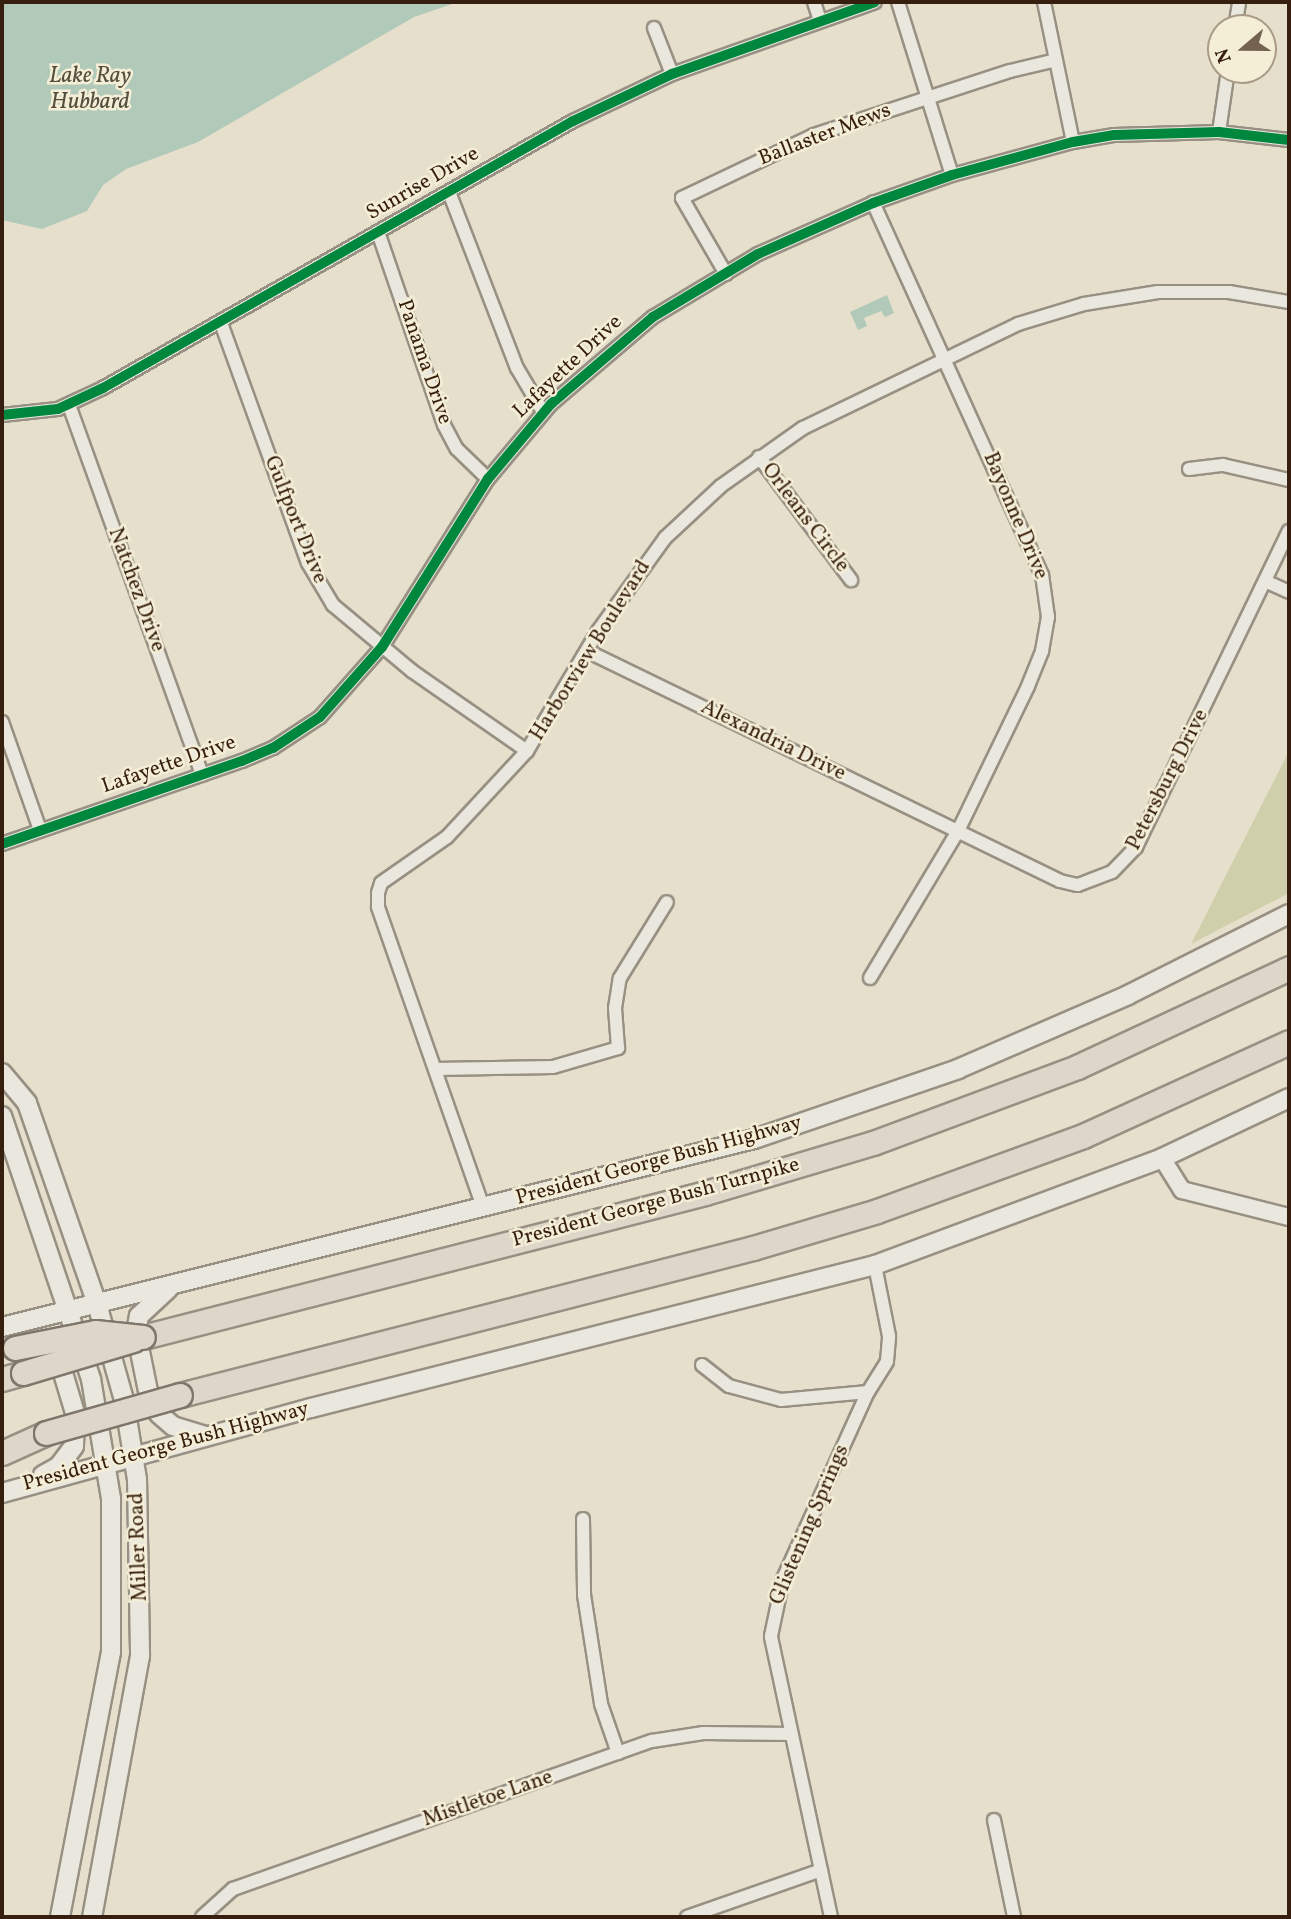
<!DOCTYPE html>
<style>
body{margin:0}
#map{position:relative;width:1291px;height:1919px;overflow:hidden;background:#e6dfcc;font-family:Vollkorn,serif}
div>[style]{position:absolute}
.green>*{inset:0;background:#cfd0ab}
.water>*{inset:0;background:#b1c9b8}
.roads{filter:drop-shadow(2px 0 #979083) drop-shadow(-2px 0 #979083) drop-shadow(0 2px #979083) drop-shadow(0 -2px #979083)}
.minor>*{height:12px;margin:-6px;padding:0 6px;transform-origin:6px;border-radius:6px;background:#eae8de}
.tertiary>*{height:16px;margin:-8px;padding:0 8px;transform-origin:8px;border-radius:8px;background:#eae8de}
.secondary>*{height:18px;margin:-9px;padding:0 9px;transform-origin:9px;border-radius:9px;background:#eae8de}
.motorway>*{height:23px;margin:-11.5px;padding:0 11.5px;transform-origin:11.5px;border-radius:11.5px;background:#ded6c9}
.bridges{filter:drop-shadow(2px 0 #7e766b) drop-shadow(-2px 0 #7e766b) drop-shadow(0 2px #7e766b) drop-shadow(0 -2px #7e766b)}
.motorway-bridge>*{height:23px;margin:-11.5px;padding:0 11.5px;transform-origin:11.5px;border-radius:11.5px;background:#ded6c9}
.cycleway>*{height:10px;margin:-5px;padding:0 5px;transform-origin:5px;border-radius:5px;background:#00873e}
span{translate:-50% -50%;white-space:nowrap;text-align:center;line-height:1.15;-webkit-text-stroke:5px #f5eed7;paint-order:stroke}
.street-label{font-size:21px;color:#361f0e}
.water-label{font-size:23px;color:#544f3f;font-style:italic}
.frame{position:absolute;inset:0;border:4px solid #361f0e;pointer-events:none}
.north{position:absolute;left:1207px;top:14px;width:70px;height:70px;box-sizing:border-box;background:#f5eed7;border:2px solid #a99b87;border-radius:50%;rotate:250deg;font-size:19px;font-weight:700;line-height:28px;text-align:center;color:#361f0e}
.north::after{content:'';display:block;margin:auto;width:24px;height:32px;background:#746250;clip-path:polygon(50% 0,100% 100%,50% 72%,0 100%)}
</style>
<div id="map">
<div class="green">
<div style="clip-path:polygon(1289px 751px,1289px 893px,1191px 944px)"></div>
</div>
<div class="water">
<div style="clip-path:polygon(2px 2px,458px 2px,414px 17px,198px 142px,126px 169px,103px 185px,87px 211px,42px 229px,2px 220px)"></div>
<div style="clip-path:polygon(887px 295px,894px 313px,885px 317px,881px 311px,864px 318px,867px 326px,858px 330px,850px 312px)"></div>
</div>
<div class="roads">
<div class="minor">
<div style="left:814px;top:2px;width:19px;rotate:72deg"></div>
<div style="left:898px;top:2px;width:181px;rotate:72.7deg"></div>
<div style="left:1044px;top:2px;width:143px;rotate:78.3deg"></div>
<div style="left:654px;top:28px;width:49px;rotate:68.6deg"></div>
<div style="left:1235px;top:28px;width:26px;rotate:-81deg"></div>
<div style="left:1219px;top:132px;width:63px;rotate:-81.7deg"></div>
<div style="left:449px;top:192px;width:189px;rotate:68.9deg"></div>
<div style="left:517px;top:368px;width:51px;rotate:59.4deg"></div>
<div style="left:378px;top:232px;width:204px;rotate:71.1deg"></div>
<div style="left:444px;top:425px;width:27px;rotate:62deg"></div>
<div style="left:457px;top:449px;width:43px;rotate:44.1deg"></div>
<div style="left:726px;top:274px;width:88px;rotate:-120.1deg"></div>
<div style="left:682px;top:198px;width:146px;rotate:-25.5deg"></div>
<div style="left:814px;top:135px;width:206px;rotate:-18.1deg"></div>
<div style="left:1010px;top:71px;width:47px;rotate:-13.4deg"></div>
<div style="left:221px;top:323px;width:255px;rotate:70.1deg"></div>
<div style="left:308px;top:563px;width:49px;rotate:59.2deg"></div>
<div style="left:333px;top:605px;width:103px;rotate:39.9deg"></div>
<div style="left:412px;top:671px;width:140px;rotate:34.8deg"></div>
<div style="left:69px;top:405px;width:393px;rotate:70.2deg"></div>
<div style="left:2px;top:415px;width:56px;rotate:-6.1deg"></div>
<div style="left:58px;top:409px;width:50px;rotate:-25deg"></div>
<div style="left:103px;top:388px;width:541px;rotate:-29.6deg"></div>
<div style="left:573px;top:121px;width:110px;rotate:-25.4deg"></div>
<div style="left:672px;top:74px;width:215px;rotate:-19.5deg"></div>
<div style="left:759px;top:457px;width:154px;rotate:53.2deg"></div>
<div style="left:1189px;top:469px;width:34px;rotate:-7deg"></div>
<div style="left:1223px;top:465px;width:68px;rotate:12.8deg"></div>
<div style="left:1267px;top:582px;width:24px;rotate:24deg"></div>
<div style="left:587px;top:651px;width:526px;rotate:25.93deg"></div>
<div style="left:1060px;top:881px;width:18px;rotate:13deg"></div>
<div style="left:1078px;top:885px;width:36px;rotate:-21deg"></div>
<div style="left:1112px;top:872px;width:35px;rotate:-46deg"></div>
<div style="left:1136px;top:847px;width:351px;rotate:-64.2deg"></div>
<div style="left:2px;top:722px;width:114px;rotate:70.6deg"></div>
<div style="left:2px;top:844px;width:254px;rotate:-19.1deg"></div>
<div style="left:242px;top:761px;width:34px;rotate:-23deg"></div>
<div style="left:273px;top:748px;width:56px;rotate:-33.4deg"></div>
<div style="left:320px;top:717px;width:94px;rotate:-48.5deg"></div>
<div style="left:382px;top:647px;width:199px;rotate:-57.8deg"></div>
<div style="left:488px;top:479px;width:98px;rotate:-50deg"></div>
<div style="left:551px;top:404px;width:134px;rotate:-40.5deg"></div>
<div style="left:653px;top:317px;width:122px;rotate:-31deg"></div>
<div style="left:758px;top:254px;width:126px;rotate:-23.9deg"></div>
<div style="left:873px;top:203px;width:84px;rotate:-19.5deg"></div>
<div style="left:952px;top:175px;width:125px;rotate:-15.3deg"></div>
<div style="left:1073px;top:142px;width:42px;rotate:-9.7deg"></div>
<div style="left:1114px;top:135px;width:105px;rotate:-1.6deg"></div>
<div style="left:1219px;top:132px;width:70px;rotate:6.5deg"></div>
<div style="left:870px;top:978px;width:171px;rotate:-59.1deg"></div>
<div style="left:958px;top:831px;width:161px;rotate:-64.2deg"></div>
<div style="left:1028px;top:686px;width:38px;rotate:-68deg"></div>
<div style="left:1042px;top:651px;width:35px;rotate:-80deg"></div>
<div style="left:1048px;top:617px;width:42px;rotate:-98.1deg"></div>
<div style="left:1042px;top:575px;width:409px;rotate:-114.4deg"></div>
<div style="left:435px;top:1069px;width:118px;rotate:-1deg"></div>
<div style="left:553px;top:1067px;width:68px;rotate:-16.3deg"></div>
<div style="left:618px;top:1048px;width:40px;rotate:-94.3deg"></div>
<div style="left:615px;top:1008px;width:30px;rotate:-81deg"></div>
<div style="left:620px;top:978px;width:89px;rotate:-58.3deg"></div>
<div style="left:483px;top:1207px;width:318px;rotate:-109.3deg"></div>
<div style="left:378px;top:907px;width:14px;rotate:-90deg"></div>
<div style="left:378px;top:893px;width:10px;rotate:-73deg"></div>
<div style="left:381px;top:883px;width:80px;rotate:-34.9deg"></div>
<div style="left:447px;top:837px;width:117px;rotate:-47.1deg"></div>
<div style="left:527px;top:751px;width:139px;rotate:-59.4deg"></div>
<div style="left:598px;top:631px;width:115px;rotate:-54.2deg"></div>
<div style="left:665px;top:538px;width:76px;rotate:-42.9deg"></div>
<div style="left:721px;top:486px;width:100px;rotate:-35.3deg"></div>
<div style="left:803px;top:428px;width:239px;rotate:-25.8deg"></div>
<div style="left:1018px;top:324px;width:69px;rotate:-16.9deg"></div>
<div style="left:1084px;top:304px;width:75px;rotate:-9.2deg"></div>
<div style="left:1158px;top:292px;width:71px"></div>
<div style="left:1229px;top:292px;width:61px;rotate:9.5deg"></div>
<div style="left:702px;top:1365px;width:34px;rotate:38deg"></div>
<div style="left:729px;top:1386px;width:54px;rotate:15.1deg"></div>
<div style="left:781px;top:1400px;width:87px;rotate:-5.3deg"></div>
<div style="left:583px;top:1519px;width:76px;rotate:89.2deg"></div>
<div style="left:584px;top:1595px;width:110px;rotate:81.1deg"></div>
<div style="left:601px;top:1704px;width:52px;rotate:70.9deg"></div>
<div style="left:994px;top:1820px;width:99px;rotate:78.3deg"></div>
<div style="left:202px;top:1917px;width:42px;rotate:-42.1deg"></div>
<div style="left:233px;top:1889px;width:444px;rotate:-19.5deg"></div>
<div style="left:652px;top:1741px;width:52px;rotate:-8.9deg"></div>
<div style="left:703px;top:1733px;width:88px;rotate:0.7deg"></div>
<div style="left:687px;top:1917px;width:142px;rotate:-19.3deg"></div>
<div style="left:831px;top:1917px;width:287px;rotate:-102.1deg"></div>
<div style="left:771px;top:1636px;width:58px;rotate:-78.1deg"></div>
<div style="left:783px;top:1579px;width:205px;rotate:-65.6deg"></div>
<div style="left:868px;top:1392px;width:36px;rotate:-58deg"></div>
<div style="left:887px;top:1361px;width:25px;rotate:-85deg"></div>
<div style="left:889px;top:1336px;width:72px;rotate:-101.2deg"></div>
</div>
<div class="tertiary">
<div style="left:1162px;top:1158px;width:38px;rotate:58deg"></div>
<div style="left:1182px;top:1190px;width:110px;rotate:14.2deg"></div>
</div>
<div class="secondary">
<div style="left:2px;top:1073px;width:39px;rotate:50deg"></div>
<div style="left:27px;top:1103px;width:213px;rotate:70.8deg"></div>
<div style="left:97px;top:1304px;width:100px;rotate:74.3deg"></div>
<div style="left:124px;top:1400px;width:80px;rotate:80.7deg"></div>
<div style="left:137px;top:1479px;width:177px;rotate:89deg"></div>
<div style="left:140px;top:1656px;width:265px;rotate:100.4deg"></div>
<div style="left:2px;top:1116px;width:278px;rotate:71.3deg"></div>
<div style="left:91px;top:1379px;width:122px;rotate:80.5deg"></div>
<div style="left:111px;top:1499px;width:153px;rotate:90deg"></div>
<div style="left:111px;top:1652px;width:270px;rotate:100.9deg"></div>
<div style="left:168px;top:1289px;width:40px;rotate:137deg"></div>
<div style="left:139px;top:1316px;width:16px;rotate:101deg"></div>
<div style="left:136px;top:1332px;width:60px;rotate:78.5deg"></div>
<div style="left:148px;top:1391px;width:25px;rotate:64deg"></div>
<div style="left:159px;top:1414px;width:18px;rotate:41deg"></div>
<div style="left:173px;top:1426px;width:31px;rotate:17deg"></div>
<div style="left:2px;top:1327px;width:775px;rotate:-14.04deg"></div>
<div style="left:754px;top:1139px;width:216px;rotate:-18.9deg"></div>
<div style="left:958px;top:1069px;width:185px;rotate:-23.5deg"></div>
<div style="left:1128px;top:995px;width:180px;rotate:-26.7deg"></div>
<div style="left:43px;top:1475px;width:18px;rotate:-29deg"></div>
<div style="left:59px;top:1466px;width:25px;rotate:-53deg"></div>
<div style="left:74px;top:1446px;width:33px;rotate:-88deg"></div>
<div style="left:75px;top:1413px;width:63px;rotate:-106.7deg"></div>
<div style="left:2px;top:1493px;width:320px;rotate:-15.4deg"></div>
<div style="left:311px;top:1408px;width:582px;rotate:-14.23deg"></div>
<div style="left:875px;top:1265px;width:306px;rotate:-20.4deg"></div>
<div style="left:1162px;top:1158px;width:140px;rotate:-25.3deg"></div>
</div>
<div class="motorway">
<div style="left:143px;top:1337px;width:580px;rotate:-14.37deg"></div>
<div style="left:705px;top:1193px;width:175px;rotate:-16.6deg"></div>
<div style="left:873px;top:1143px;width:218px;rotate:-20.4deg"></div>
<div style="left:1077px;top:1067px;width:234px;rotate:-25deg"></div>
<div style="left:2px;top:1379px;width:22px;rotate:-16deg"></div>
<div style="left:180px;top:1395px;width:592px;rotate:-14.39deg"></div>
<div style="left:753px;top:1248px;width:129px;rotate:-16.6deg"></div>
<div style="left:877px;top:1211px;width:219px;rotate:-20deg"></div>
<div style="left:1083px;top:1136px;width:226px;rotate:-24.5deg"></div>
<div style="left:2px;top:1453px;width:48px;rotate:-24.4deg"></div>
</div>
</div>
<div class="bridges">
<div class="motorway-bridge">
<div style="left:15px;top:1348px;width:82px;rotate:-11.3deg"></div>
<div style="left:95px;top:1332px;width:48px;rotate:5.9deg"></div>
<div style="left:23px;top:1373px;width:115px;rotate:-16.7deg"></div>
<div style="left:46px;top:1433px;width:139px;rotate:-15.8deg"></div>
</div>
</div>
<div class="cycleway">
<div style="left:2px;top:415px;width:56px;rotate:-6.1deg"></div>
<div style="left:58px;top:409px;width:50px;rotate:-25deg"></div>
<div style="left:103px;top:388px;width:541px;rotate:-29.6deg"></div>
<div style="left:573px;top:121px;width:110px;rotate:-25.4deg"></div>
<div style="left:672px;top:74px;width:215px;rotate:-19.5deg"></div>
<div style="left:2px;top:844px;width:254px;rotate:-19.1deg"></div>
<div style="left:242px;top:761px;width:34px;rotate:-23deg"></div>
<div style="left:273px;top:748px;width:56px;rotate:-33.4deg"></div>
<div style="left:320px;top:717px;width:94px;rotate:-48.5deg"></div>
<div style="left:382px;top:647px;width:199px;rotate:-57.8deg"></div>
<div style="left:488px;top:479px;width:98px;rotate:-50deg"></div>
<div style="left:551px;top:404px;width:134px;rotate:-40.5deg"></div>
<div style="left:653px;top:317px;width:122px;rotate:-31deg"></div>
<div style="left:758px;top:254px;width:126px;rotate:-23.9deg"></div>
<div style="left:873px;top:203px;width:84px;rotate:-19.5deg"></div>
<div style="left:952px;top:175px;width:125px;rotate:-15.3deg"></div>
<div style="left:1073px;top:142px;width:42px;rotate:-9.7deg"></div>
<div style="left:1114px;top:135px;width:105px;rotate:-1.6deg"></div>
<div style="left:1219px;top:132px;width:70px;rotate:6.5deg"></div>
</div>
<div class="street-label">
<span style="left:825px;top:135px;rotate:-21deg">Ballaster Mews</span>
<span style="left:423px;top:184px;rotate:-30deg">Sunrise Drive</span>
<span style="left:424px;top:362px;rotate:71deg">Panama Drive</span>
<span style="left:568px;top:367px;rotate:-43deg">Lafayette Drive</span>
<span style="left:1015px;top:516px;rotate:67deg">Bayonne Drive</span>
<span style="left:805px;top:518px;rotate:53deg">Orleans Circle</span>
<span style="left:295px;top:520px;rotate:68deg">Gulfport Drive</span>
<span style="left:136px;top:590px;rotate:70deg">Natchez Drive</span>
<span style="left:591px;top:651px;rotate:-58deg">Harborview Boulevard</span>
<span style="left:773px;top:741px;rotate:26deg">Alexandria Drive</span>
<span style="left:169px;top:765px;rotate:-19deg">Lafayette Drive</span>
<span style="left:1168px;top:780px;rotate:-63deg">Petersburg Drive</span>
<span style="left:659px;top:1161px;rotate:-15deg">President George Bush Highway</span>
<span style="left:656px;top:1203px;rotate:-15deg">President George Bush Turnpike</span>
<span style="left:166px;top:1447px;rotate:-15deg">President George Bush Highway</span>
<span style="left:810px;top:1525px;rotate:-67deg">Glistening Springs</span>
<span style="left:139px;top:1547px;rotate:-92deg">Miller Road</span>
<span style="left:488px;top:1799px;rotate:-19deg">Mistletoe Lane</span>
</div>
<div class="water-label">
<span style="left:90px;top:89px">Lake Ray<br>Hubbard</span>
</div>
<div class="frame"></div>
<div class="north">N</div>
</div>
